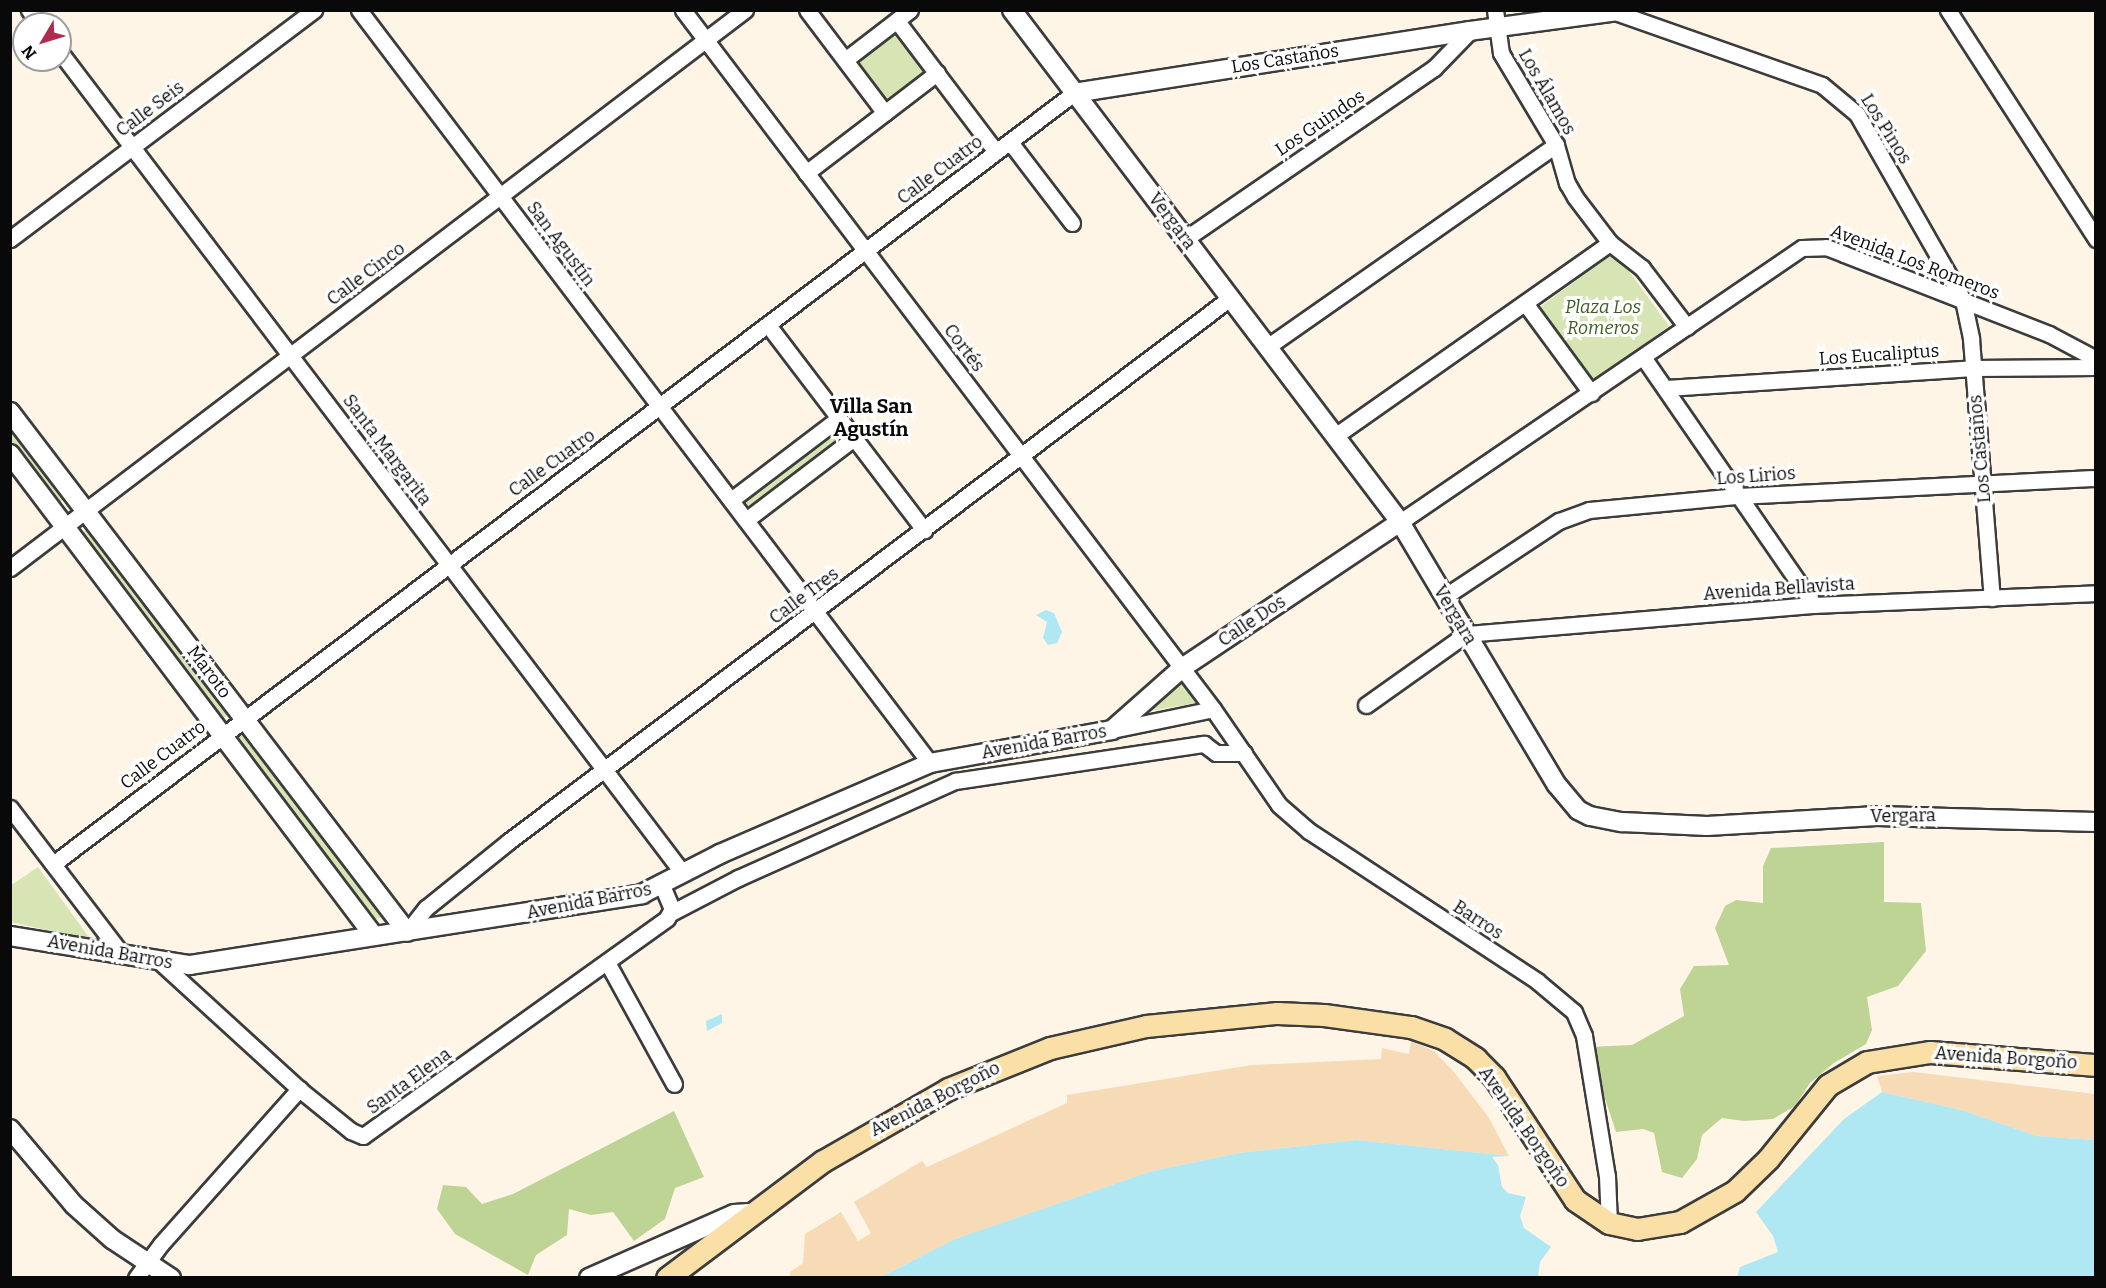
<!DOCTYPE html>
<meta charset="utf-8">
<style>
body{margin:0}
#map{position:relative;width:2106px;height:1288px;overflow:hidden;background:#fef5e7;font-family:Bitter,serif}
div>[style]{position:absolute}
.green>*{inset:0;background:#d7e5b4}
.forest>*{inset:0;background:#bed494}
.sand>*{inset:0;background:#f6dbb6}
.water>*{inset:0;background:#afe7f2}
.roads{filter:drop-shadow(2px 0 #3c3c3c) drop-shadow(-2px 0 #3c3c3c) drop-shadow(0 2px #3c3c3c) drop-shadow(0 -2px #3c3c3c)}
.minor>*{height:15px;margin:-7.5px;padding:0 7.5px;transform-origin:7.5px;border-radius:7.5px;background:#fff}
.tertiary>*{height:18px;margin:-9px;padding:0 9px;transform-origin:9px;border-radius:9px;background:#fff}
.secondary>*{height:21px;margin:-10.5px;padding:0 10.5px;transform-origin:10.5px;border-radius:10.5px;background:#fadfa6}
span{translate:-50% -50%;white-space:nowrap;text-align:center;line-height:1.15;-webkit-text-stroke:6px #fff;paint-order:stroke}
.street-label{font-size:18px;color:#090909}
.park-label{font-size:18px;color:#385c1f;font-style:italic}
.neighbourhood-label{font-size:20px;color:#090909;font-weight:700}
.frame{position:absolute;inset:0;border:12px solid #090909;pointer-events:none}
.north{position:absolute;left:12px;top:12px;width:60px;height:60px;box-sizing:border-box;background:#fff;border:2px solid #9d9d9d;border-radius:50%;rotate:232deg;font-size:16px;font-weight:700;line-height:24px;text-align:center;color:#090909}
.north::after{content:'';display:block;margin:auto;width:21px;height:27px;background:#b02b4d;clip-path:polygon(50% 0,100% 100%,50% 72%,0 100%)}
</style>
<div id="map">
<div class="green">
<div style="clip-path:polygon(896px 29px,929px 72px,886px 104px,854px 61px)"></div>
<div style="clip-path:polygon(1615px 252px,1669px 326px,1590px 384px,1536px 310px)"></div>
<div style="clip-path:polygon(11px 422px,64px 493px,62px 501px,54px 501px,11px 444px)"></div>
<div style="clip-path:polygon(837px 424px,847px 437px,749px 512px,739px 498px)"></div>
<div style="clip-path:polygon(84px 531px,94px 531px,228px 707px,226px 717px,217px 718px,82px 540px)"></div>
<div style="clip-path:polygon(1181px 681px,1196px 703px,1150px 711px)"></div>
<div style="clip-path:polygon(246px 730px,389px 915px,370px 921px,234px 741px)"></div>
<div style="clip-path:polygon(38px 867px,91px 940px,11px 922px,10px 886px)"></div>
</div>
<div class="forest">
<div style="clip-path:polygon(1884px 842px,1884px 902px,1921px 903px,1926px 951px,1898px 986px,1867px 997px,1872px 1030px,1866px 1044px,1834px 1063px,1810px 1083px,1795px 1106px,1773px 1119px,1744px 1121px,1722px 1118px,1702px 1135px,1697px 1159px,1682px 1178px,1662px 1172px,1654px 1133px,1643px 1129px,1616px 1132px,1588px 1047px,1632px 1045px,1684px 1016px,1680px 989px,1694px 966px,1729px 965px,1715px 928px,1725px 906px,1736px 900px,1763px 903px,1763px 866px,1771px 848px)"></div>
<div style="clip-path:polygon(674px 1111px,704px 1177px,675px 1188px,665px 1219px,634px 1241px,613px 1212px,591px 1215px,569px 1209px,567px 1235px,536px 1255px,528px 1275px,455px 1234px,437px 1209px,443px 1185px,466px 1187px,482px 1204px,513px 1194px)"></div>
</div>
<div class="sand">
<div style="clip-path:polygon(1411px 1041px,1434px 1051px,1454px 1072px,1489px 1118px,1509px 1156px,1357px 1140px,1239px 1153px,1152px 1171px,955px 1239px,881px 1277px,790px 1278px,790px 1272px,803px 1263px,805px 1234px,841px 1212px,858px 1241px,871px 1233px,854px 1202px,922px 1161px,927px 1167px,1067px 1103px,1067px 1095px,1252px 1065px,1381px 1059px,1382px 1048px,1409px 1054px)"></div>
<div style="clip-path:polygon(1914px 1072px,2095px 1094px,2095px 1140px,2037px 1136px,1961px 1110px,1882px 1092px,1877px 1076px)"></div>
</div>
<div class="water">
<div style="clip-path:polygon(1046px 610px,1054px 613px,1062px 632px,1057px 643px,1048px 645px,1043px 638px,1047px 622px,1036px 615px)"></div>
<div style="clip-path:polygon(722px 1014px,722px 1023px,707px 1031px,706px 1021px)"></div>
<div style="clip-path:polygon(1882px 1092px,1961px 1110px,2037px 1136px,2095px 1140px,2095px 1277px,1737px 1277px,1740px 1267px,1778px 1252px,1773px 1236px,1756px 1212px,1844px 1119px)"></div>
<div style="clip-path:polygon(1357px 1140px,1509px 1156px,1492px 1157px,1498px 1165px,1502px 1187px,1508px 1193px,1526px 1197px,1520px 1216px,1524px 1228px,1551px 1247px,1540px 1262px,1538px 1277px,881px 1277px,955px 1239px,1152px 1171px,1239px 1153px)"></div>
</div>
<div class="roads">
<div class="minor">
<div style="left:29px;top:10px;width:17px;rotate:54deg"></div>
<div style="left:359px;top:10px;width:945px;rotate:52.83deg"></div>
<div style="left:683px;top:10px;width:877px;rotate:52.83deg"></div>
<div style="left:1213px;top:709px;width:116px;rotate:55.5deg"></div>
<div style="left:1279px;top:805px;width:40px;rotate:41deg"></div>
<div style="left:1309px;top:831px;width:273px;rotate:33.3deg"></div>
<div style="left:1537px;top:981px;width:48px;rotate:40deg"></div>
<div style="left:1574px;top:1012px;width:26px;rotate:67deg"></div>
<div style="left:1584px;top:1036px;width:142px;rotate:80.7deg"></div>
<div style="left:1607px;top:1176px;width:47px;rotate:87.6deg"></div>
<div style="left:807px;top:10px;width:129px;rotate:52.9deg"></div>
<div style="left:1495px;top:10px;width:43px;rotate:82.1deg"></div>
<div style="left:1501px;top:53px;width:107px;rotate:59.1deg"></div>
<div style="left:1556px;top:145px;width:40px;rotate:74deg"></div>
<div style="left:1567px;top:183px;width:16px;rotate:60deg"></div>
<div style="left:1575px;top:197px;width:58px;rotate:52.7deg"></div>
<div style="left:1610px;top:243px;width:41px;rotate:38deg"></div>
<div style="left:1642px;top:268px;width:74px;rotate:52.7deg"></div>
<div style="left:1948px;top:10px;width:273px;rotate:57.1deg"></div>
<div style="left:1615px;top:12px;width:219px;rotate:19.4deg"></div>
<div style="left:1822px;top:85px;width:45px;rotate:39.6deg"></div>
<div style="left:1857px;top:114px;width:214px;rotate:60.3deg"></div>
<div style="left:1963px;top:300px;width:40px;rotate:78deg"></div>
<div style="left:1971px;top:339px;width:260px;rotate:85.4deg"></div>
<div style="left:897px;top:21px;width:164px;rotate:52.9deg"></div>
<div style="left:60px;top:52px;width:1029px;rotate:52.82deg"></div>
<div style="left:845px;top:60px;width:82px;rotate:-37.6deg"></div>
<div style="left:1010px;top:142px;width:102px;rotate:52.6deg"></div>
<div style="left:806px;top:173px;width:165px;rotate:-37.4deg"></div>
<div style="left:10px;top:239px;width:381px;rotate:-37deg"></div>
<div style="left:1185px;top:239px;width:302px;rotate:-34.5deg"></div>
<div style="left:1434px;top:68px;width:52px;rotate:-45.8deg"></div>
<div style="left:1525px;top:303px;width:112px;rotate:53.7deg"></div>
<div style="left:768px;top:325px;width:258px;rotate:52.7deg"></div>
<div style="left:1267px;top:347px;width:353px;rotate:-35deg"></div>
<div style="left:1643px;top:357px;width:301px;rotate:55.4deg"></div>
<div style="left:1666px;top:388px;width:308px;rotate:-3.7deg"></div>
<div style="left:1973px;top:368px;width:123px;rotate:-0.5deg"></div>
<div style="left:1335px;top:436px;width:336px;rotate:-35.1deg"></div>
<div style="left:731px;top:500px;width:136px;rotate:-37.2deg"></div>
<div style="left:746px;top:520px;width:136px;rotate:-37.2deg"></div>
<div style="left:1400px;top:522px;width:486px;rotate:-34.3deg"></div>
<div style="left:1802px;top:248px;width:24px;rotate:-2deg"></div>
<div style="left:1826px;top:247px;width:19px;rotate:21deg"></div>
<div style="left:1844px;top:254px;width:220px;rotate:21.3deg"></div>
<div style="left:2049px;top:334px;width:53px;rotate:28deg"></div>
<div style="left:10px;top:568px;width:923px;rotate:-37.21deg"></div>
<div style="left:1444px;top:597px;width:138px;rotate:-33.5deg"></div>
<div style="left:1559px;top:521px;width:32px;rotate:-20deg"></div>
<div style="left:1589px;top:510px;width:150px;rotate:-5.4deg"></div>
<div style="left:1738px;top:496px;width:358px;rotate:-2.9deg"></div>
<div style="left:1366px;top:705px;width:123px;rotate:-35.4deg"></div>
<div style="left:1466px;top:634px;width:349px;rotate:-4.8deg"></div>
<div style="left:1814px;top:605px;width:282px;rotate:-2.4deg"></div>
<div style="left:1112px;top:730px;width:103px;rotate:-11.7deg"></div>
<div style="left:10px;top:808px;width:183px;rotate:52.6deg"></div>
<div style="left:53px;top:864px;width:1279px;rotate:-37.06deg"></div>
<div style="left:671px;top:913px;width:76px;rotate:-27.6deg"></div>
<div style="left:738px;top:878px;width:238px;rotate:-24.1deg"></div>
<div style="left:955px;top:781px;width:252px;rotate:-8.5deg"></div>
<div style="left:1204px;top:744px;width:15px;rotate:37deg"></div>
<div style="left:1216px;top:753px;width:28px"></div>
<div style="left:407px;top:932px;width:31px;rotate:-52deg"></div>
<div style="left:426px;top:908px;width:107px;rotate:-38.9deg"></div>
<div style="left:509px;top:841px;width:903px;rotate:-36.98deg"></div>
<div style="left:159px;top:961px;width:190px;rotate:42.4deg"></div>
<div style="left:299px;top:1089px;width:67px;rotate:38.9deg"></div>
<div style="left:351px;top:1131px;width:13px;rotate:23deg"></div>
<div style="left:363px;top:1136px;width:374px;rotate:-35.6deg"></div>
<div style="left:667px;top:918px;width:10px;rotate:-61deg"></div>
<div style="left:672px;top:909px;width:25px;rotate:-113deg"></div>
<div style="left:607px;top:962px;width:139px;rotate:61.2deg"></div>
<div style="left:136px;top:1278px;width:42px;rotate:-53.7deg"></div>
<div style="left:161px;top:1244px;width:208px;rotate:-48.3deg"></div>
</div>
<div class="tertiary">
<div style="left:1012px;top:10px;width:642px;rotate:52.84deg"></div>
<div style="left:1400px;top:522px;width:306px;rotate:59.2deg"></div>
<div style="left:1557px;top:785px;width:33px;rotate:50deg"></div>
<div style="left:1578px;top:810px;width:13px;rotate:27deg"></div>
<div style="left:1590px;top:816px;width:33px;rotate:11deg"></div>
<div style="left:1622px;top:822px;width:85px;rotate:2.7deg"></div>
<div style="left:1707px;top:826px;width:170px;rotate:-3.4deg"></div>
<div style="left:1877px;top:816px;width:219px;rotate:1.6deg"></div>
<div style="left:1074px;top:93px;width:401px;rotate:-8.9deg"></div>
<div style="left:1470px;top:31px;width:157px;rotate:-7.7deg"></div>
<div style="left:10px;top:412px;width:654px;rotate:52.64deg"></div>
<div style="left:10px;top:454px;width:604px;rotate:52.94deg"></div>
<div style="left:10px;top:936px;width:182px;rotate:9.2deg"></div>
<div style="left:190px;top:965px;width:458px;rotate:-8.9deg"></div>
<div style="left:642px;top:894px;width:88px;rotate:-27.1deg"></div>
<div style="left:720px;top:854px;width:229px;rotate:-23.4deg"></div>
<div style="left:930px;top:763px;width:185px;rotate:-10.3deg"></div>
<div style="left:1112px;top:730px;width:94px;rotate:-41.5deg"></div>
<div style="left:1182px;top:668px;width:262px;rotate:-33.8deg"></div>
<div style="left:10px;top:1129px;width:99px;rotate:49.9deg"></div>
<div style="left:74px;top:1205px;width:51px;rotate:41.8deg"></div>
<div style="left:112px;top:1239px;width:71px;rotate:33.5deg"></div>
<div style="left:589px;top:1278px;width:158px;rotate:-23.8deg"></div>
<div style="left:734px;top:1214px;width:16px;rotate:-4deg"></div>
</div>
<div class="secondary">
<div style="left:667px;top:1278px;width:195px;rotate:-36.9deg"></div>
<div style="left:823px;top:1161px;width:144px;rotate:-29.9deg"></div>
<div style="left:948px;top:1089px;width:110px;rotate:-21.9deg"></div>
<div style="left:1050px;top:1048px;width:98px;rotate:-12.9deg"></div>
<div style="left:1146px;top:1026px;width:132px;rotate:-5.7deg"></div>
<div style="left:1277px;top:1013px;width:47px;rotate:2.4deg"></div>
<div style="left:1324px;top:1015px;width:88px;rotate:7.9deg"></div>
<div style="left:1411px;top:1027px;width:36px;rotate:19deg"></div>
<div style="left:1445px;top:1039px;width:36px;rotate:32deg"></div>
<div style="left:1475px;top:1058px;width:27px;rotate:45deg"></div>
<div style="left:1494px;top:1077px;width:147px;rotate:56.6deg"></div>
<div style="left:1575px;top:1200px;width:41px;rotate:34.1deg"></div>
<div style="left:1609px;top:1223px;width:29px;rotate:12deg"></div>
<div style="left:1637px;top:1229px;width:44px;rotate:-9.2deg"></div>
<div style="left:1680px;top:1222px;width:63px;rotate:-29.4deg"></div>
<div style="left:1735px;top:1191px;width:46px;rotate:-44.1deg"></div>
<div style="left:1768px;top:1159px;width:95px;rotate:-51deg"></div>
<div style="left:1828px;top:1085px;width:45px;rotate:-30.5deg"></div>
<div style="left:1867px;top:1062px;width:64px;rotate:-9deg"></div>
<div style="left:1930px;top:1052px;width:167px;rotate:4.5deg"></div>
</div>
</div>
<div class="street-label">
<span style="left:1285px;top:59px;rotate:-9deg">Los Castaños</span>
<span style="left:1547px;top:92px;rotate:60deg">Los Álamos</span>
<span style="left:150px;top:109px;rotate:-37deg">Calle Seis</span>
<span style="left:1320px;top:123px;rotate:-34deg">Los Guindos</span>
<span style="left:1886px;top:129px;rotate:58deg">Los Pinos</span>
<span style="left:940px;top:170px;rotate:-37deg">Calle Cuatro</span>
<span style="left:1172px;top:221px;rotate:53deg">Vergara</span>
<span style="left:561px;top:244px;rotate:53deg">San Agustín</span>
<span style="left:1915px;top:262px;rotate:21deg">Avenida Los Romeros</span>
<span style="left:366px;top:274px;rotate:-37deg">Calle Cinco</span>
<span style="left:964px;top:348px;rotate:53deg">Cortés</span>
<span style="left:1879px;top:355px;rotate:-4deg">Los Eucaliptus</span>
<span style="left:1980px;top:449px;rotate:-95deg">Los Castaños</span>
<span style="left:387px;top:450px;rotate:53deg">Santa Margarita</span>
<span style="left:552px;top:463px;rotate:-36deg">Calle Cuatro</span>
<span style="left:1756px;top:476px;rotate:-4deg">Los Lirios</span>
<span style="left:1779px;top:589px;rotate:-4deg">Avenida Bellavista</span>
<span style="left:804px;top:596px;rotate:-37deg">Calle Tres</span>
<span style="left:1455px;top:615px;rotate:59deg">Vergara</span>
<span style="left:1252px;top:621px;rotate:-34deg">Calle Dos</span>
<span style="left:209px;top:672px;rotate:53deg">Maroto</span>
<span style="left:1044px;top:742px;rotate:-10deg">Avenida Barros</span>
<span style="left:163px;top:755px;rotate:-37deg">Calle Cuatro</span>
<span style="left:1903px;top:816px;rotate:-1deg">Vergara</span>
<span style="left:589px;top:901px;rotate:-11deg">Avenida Barros</span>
<span style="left:1478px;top:920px;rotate:33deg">Barros</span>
<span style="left:110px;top:952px;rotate:10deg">Avenida Barros</span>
<span style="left:2006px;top:1058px;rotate:4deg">Avenida Borgoño</span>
<span style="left:409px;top:1081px;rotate:-36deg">Santa Elena</span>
<span style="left:935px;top:1099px;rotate:-27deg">Avenida Borgoño</span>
<span style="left:1524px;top:1127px;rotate:55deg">Avenida Borgoño</span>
</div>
<div class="park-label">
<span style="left:1603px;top:318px">Plaza Los<br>Romeros</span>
</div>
<div class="neighbourhood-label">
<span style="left:871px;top:418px">Villa San<br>Agustín</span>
</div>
<div class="frame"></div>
<div class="north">N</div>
</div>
